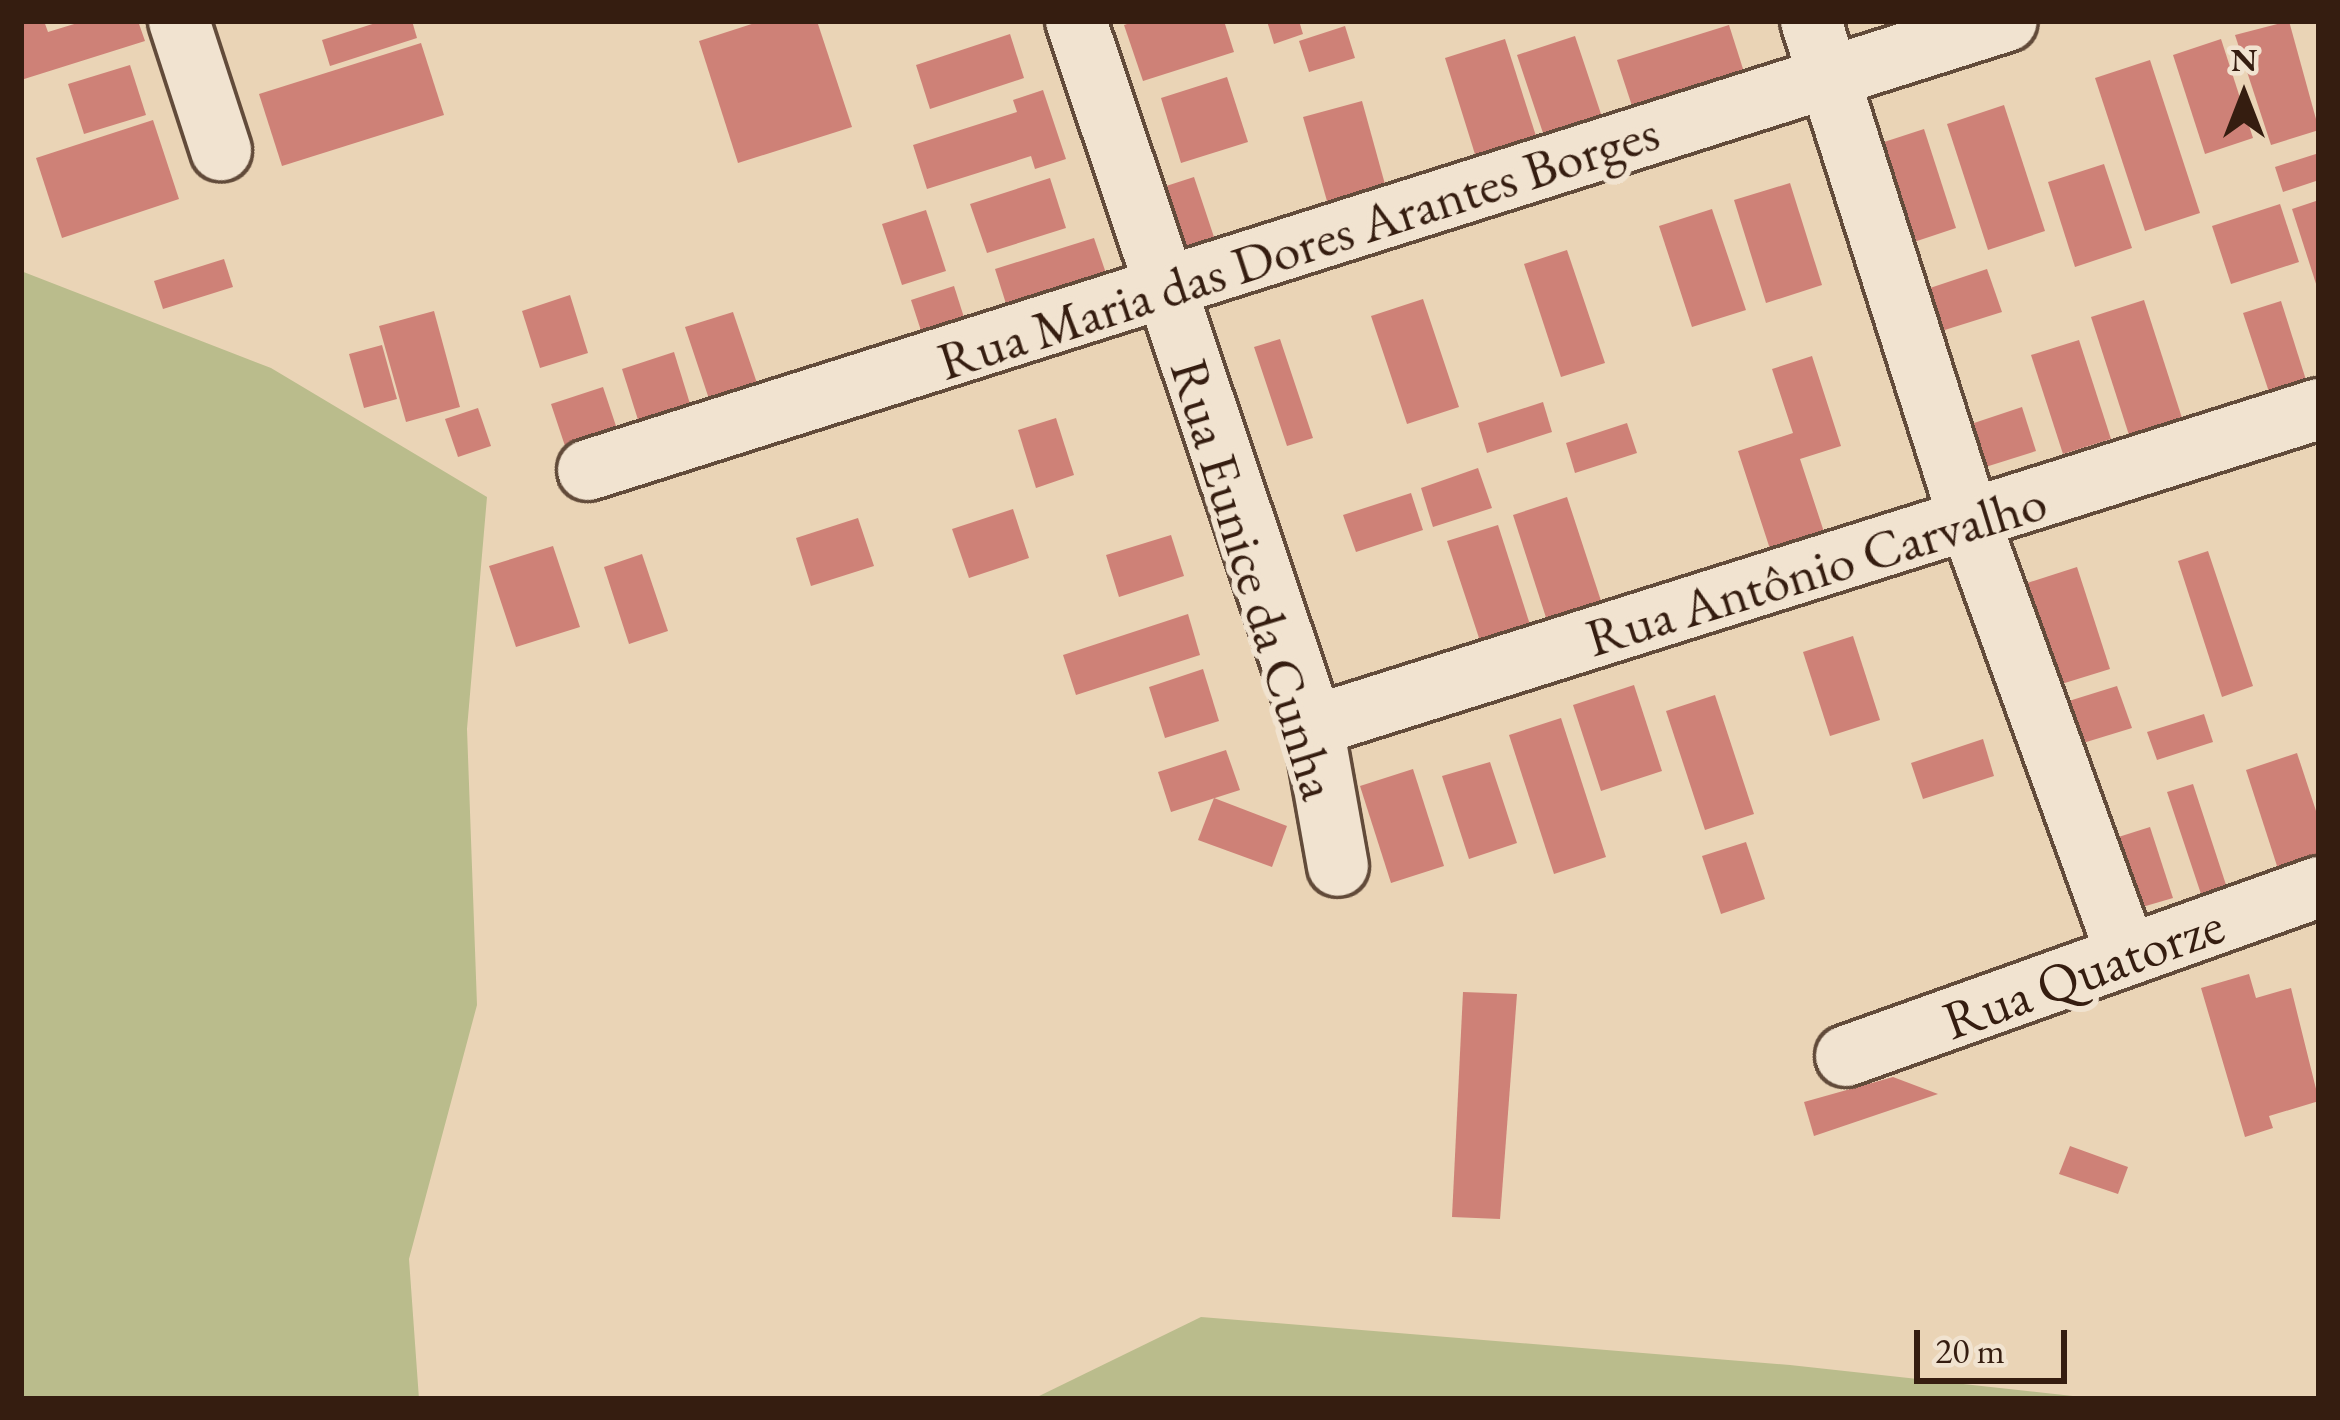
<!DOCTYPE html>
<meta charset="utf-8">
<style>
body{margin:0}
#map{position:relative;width:2340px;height:1420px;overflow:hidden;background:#ead4b6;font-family:"EB Garamond",serif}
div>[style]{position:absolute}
.green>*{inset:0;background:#babc8c}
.building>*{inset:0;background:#ce8177}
.roads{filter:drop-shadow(3px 0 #624b3a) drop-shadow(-3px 0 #624b3a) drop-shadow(0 3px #624b3a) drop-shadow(0 -3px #624b3a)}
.minor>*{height:60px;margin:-30px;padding:0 30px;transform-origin:30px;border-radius:30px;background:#f1e3d0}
span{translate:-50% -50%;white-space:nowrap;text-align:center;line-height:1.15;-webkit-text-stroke:12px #f1e3d0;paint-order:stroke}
.street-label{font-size:54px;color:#351d10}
.frame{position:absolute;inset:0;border:24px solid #351d10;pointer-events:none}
.north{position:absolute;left:2184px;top:36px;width:120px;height:120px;-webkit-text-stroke:9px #f1e3d0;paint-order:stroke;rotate:0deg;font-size:33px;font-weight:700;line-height:48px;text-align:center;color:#351d10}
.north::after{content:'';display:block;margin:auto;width:42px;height:54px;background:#351d10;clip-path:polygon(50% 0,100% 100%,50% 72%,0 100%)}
.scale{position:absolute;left:1914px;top:1330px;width:153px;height:54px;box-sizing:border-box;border:6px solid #351d10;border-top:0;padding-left:15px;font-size:36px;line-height:42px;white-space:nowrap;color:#351d10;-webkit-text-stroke:9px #f1e3d0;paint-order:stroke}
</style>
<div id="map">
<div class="green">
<div style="clip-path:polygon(21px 271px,271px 368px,487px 497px,467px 729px,477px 1005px,409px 1259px,419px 1399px,21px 1399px)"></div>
<div style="clip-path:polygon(1201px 1317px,1790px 1365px,2100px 1399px,1033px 1399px)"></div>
</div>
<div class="building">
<div style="clip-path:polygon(21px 21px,44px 21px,48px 32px,84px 21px,138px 21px,145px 41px,21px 80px)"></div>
<div style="clip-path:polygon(382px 21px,412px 21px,417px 38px,330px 66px,322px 40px)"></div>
<div style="clip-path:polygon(761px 21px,817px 21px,852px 127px,738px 163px,699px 41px)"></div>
<div style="clip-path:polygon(1136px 21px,1224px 21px,1234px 52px,1143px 81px,1124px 25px)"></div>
<div style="clip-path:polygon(1267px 21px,1299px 21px,1303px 34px,1274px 44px)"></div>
<div style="clip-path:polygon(2289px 21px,2319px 130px,2271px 145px,2235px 35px)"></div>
<div style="clip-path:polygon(1729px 25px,1744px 72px,1633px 109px,1617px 60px)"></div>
<div style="clip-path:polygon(1345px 26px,1355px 58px,1309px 72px,1299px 41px)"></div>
<div style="clip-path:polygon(1010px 34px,1024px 78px,930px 109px,916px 65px)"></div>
<div style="clip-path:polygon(1575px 36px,1609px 138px,1551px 157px,1517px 55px)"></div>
<div style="clip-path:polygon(1505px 39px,1544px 161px,1483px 180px,1445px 58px)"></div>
<div style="clip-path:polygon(2221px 39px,2253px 138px,2205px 154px,2173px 55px)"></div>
<div style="clip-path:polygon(421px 43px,444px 115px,282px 166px,259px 94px)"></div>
<div style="clip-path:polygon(2150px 60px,2200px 213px,2145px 231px,2095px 78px)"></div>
<div style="clip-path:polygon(130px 65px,146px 115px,84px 134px,68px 84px)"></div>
<div style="clip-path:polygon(1227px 77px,1248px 142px,1181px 163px,1161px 98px)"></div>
<div style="clip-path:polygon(1043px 90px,1066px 159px,1035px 169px,1031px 156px,927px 189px,913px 145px,1017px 112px,1013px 100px)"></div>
<div style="clip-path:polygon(1362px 101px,1391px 206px,1333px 222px,1303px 117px)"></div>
<div style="clip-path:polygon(2004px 105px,2045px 231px,1988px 250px,1947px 124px)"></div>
<div style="clip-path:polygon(153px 120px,179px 199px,62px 238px,36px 158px)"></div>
<div style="clip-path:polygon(1924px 129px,1956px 228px,1911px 243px,1878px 144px)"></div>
<div style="clip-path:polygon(2319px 153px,2319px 180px,2283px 192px,2275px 167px)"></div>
<div style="clip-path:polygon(2104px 164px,2132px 248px,2075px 267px,2048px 182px)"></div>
<div style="clip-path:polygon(1194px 177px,1215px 240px,1177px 252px,1157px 189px)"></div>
<div style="clip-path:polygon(1050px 178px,1066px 228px,987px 253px,970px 204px)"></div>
<div style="clip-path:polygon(1790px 183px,1822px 285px,1766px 303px,1734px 200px)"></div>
<div style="clip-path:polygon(2319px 200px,2319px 290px,2318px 290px,2292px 209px)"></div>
<div style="clip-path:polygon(2280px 204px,2299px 262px,2231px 284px,2212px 226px)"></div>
<div style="clip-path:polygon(1712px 209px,1746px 310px,1692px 327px,1659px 226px)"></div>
<div style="clip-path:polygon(926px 210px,946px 271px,902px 285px,882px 224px)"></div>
<div style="clip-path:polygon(1094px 238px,1114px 297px,1014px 329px,995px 269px)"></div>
<div style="clip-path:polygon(1567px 250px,1605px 363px,1561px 377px,1524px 264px)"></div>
<div style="clip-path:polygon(224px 259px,233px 287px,163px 309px,154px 281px)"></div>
<div style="clip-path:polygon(1987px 269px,2002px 312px,1932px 334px,1918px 292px)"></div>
<div style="clip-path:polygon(954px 286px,969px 333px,926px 346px,911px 300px)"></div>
<div style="clip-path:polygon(570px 295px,588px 353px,540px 368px,522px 311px)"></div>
<div style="clip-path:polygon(1423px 299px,1459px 407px,1407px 424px,1371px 316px)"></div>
<div style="clip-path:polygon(2144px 300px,2182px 418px,2129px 435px,2091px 317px)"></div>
<div style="clip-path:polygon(2281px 301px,2306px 380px,2269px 392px,2243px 313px)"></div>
<div style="clip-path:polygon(434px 311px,460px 407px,406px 422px,379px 326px)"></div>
<div style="clip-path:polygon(733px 312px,762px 398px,714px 414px,685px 327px)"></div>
<div style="clip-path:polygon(1280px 339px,1313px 438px,1287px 446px,1254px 347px)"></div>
<div style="clip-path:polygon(2079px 340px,2111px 439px,2063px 454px,2031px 355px)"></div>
<div style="clip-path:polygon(382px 345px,397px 399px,364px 408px,349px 354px)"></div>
<div style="clip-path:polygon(674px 352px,691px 407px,639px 423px,622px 369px)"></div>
<div style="clip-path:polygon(1812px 356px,1841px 446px,1800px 459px,1824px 532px,1770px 549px,1738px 451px,1793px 433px,1772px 369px)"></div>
<div style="clip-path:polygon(603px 387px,621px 441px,569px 458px,551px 404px)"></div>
<div style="clip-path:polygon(1543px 402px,1552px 432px,1487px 453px,1478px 423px)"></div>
<div style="clip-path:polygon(2022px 407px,2036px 451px,1976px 470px,1962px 427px)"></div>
<div style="clip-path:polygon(478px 408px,491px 446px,458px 457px,445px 419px)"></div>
<div style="clip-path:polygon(1056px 418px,1074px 475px,1036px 488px,1018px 430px)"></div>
<div style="clip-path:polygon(1627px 423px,1637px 453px,1575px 473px,1566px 443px)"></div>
<div style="clip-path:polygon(1478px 468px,1492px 508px,1433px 527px,1421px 488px)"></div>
<div style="clip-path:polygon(1411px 493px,1423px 530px,1356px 552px,1343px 515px)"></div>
<div style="clip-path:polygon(1567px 497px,1605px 613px,1550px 630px,1513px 515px)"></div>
<div style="clip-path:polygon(1013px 509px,1029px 558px,969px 578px,952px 529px)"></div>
<div style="clip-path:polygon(858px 518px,874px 566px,811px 586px,796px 538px)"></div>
<div style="clip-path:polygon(1498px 525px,1532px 631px,1482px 647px,1447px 541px)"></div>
<div style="clip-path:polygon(1171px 535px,1184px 576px,1119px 597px,1106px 555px)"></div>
<div style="clip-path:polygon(553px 546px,580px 627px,516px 647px,489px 566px)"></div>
<div style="clip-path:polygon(2208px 551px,2253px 686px,2222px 697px,2178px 561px)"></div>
<div style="clip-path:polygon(642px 554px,668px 631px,629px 644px,604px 567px)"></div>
<div style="clip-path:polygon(2077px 567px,2110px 669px,2055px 686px,2021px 585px)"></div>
<div style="clip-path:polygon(1188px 614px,1200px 655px,1076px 695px,1063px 655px)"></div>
<div style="clip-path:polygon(1853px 636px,1880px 720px,1830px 736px,1803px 652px)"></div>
<div style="clip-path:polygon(1203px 669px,1219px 721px,1165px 738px,1149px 687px)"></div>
<div style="clip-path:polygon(1634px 685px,1662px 771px,1601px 791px,1573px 705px)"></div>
<div style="clip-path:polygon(2117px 686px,2132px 728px,2070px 747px,2056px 705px)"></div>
<div style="clip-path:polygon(1715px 695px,1754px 814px,1705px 830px,1666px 711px)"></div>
<div style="clip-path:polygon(2204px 714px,2213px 742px,2157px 760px,2147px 732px)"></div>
<div style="clip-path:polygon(1561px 718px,1606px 857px,1554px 874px,1509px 735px)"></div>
<div style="clip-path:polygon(1983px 739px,1994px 776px,1923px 799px,1911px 763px)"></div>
<div style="clip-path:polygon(1226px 750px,1240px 790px,1171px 812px,1158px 772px)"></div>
<div style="clip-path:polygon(2297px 753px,2319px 820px,2319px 856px,2278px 869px,2246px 770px)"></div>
<div style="clip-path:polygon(1490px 762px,1517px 843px,1469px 859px,1442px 776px)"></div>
<div style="clip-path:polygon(1413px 769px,1444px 866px,1391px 883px,1360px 786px)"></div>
<div style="clip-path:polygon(2193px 784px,2229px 894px,2204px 903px,2167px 792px)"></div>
<div style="clip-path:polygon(1214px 798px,1287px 826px,1272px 867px,1198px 840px)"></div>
<div style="clip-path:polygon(2150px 827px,2173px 898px,2132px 910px,2109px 840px)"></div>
<div style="clip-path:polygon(1746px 842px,1765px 899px,1721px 914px,1702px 856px)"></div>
<div style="clip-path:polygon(2249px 974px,2256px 998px,2291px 988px,2319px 1101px,2269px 1116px,2273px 1128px,2245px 1137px,2201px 988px)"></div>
<div style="clip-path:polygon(1463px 992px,1517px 994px,1500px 1219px,1452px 1217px)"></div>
<div style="clip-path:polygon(1893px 1077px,1938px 1094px,1814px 1136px,1804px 1102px)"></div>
<div style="clip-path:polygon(2070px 1146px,2128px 1167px,2118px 1194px,2059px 1174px)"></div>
</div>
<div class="roads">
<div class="minor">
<div style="left:179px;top:21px;width:136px;rotate:72deg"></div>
<div style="left:1076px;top:21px;width:744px;rotate:71.42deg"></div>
<div style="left:1313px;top:726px;width:142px;rotate:79.9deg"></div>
<div style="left:1811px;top:21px;width:526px;rotate:72.39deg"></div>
<div style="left:1970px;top:522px;width:461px;rotate:70.1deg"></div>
<div style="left:588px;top:470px;width:1488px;rotate:-17.56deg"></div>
<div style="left:1313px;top:726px;width:1055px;rotate:-17.49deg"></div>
<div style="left:1846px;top:1056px;width:502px;rotate:-19.66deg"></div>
</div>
</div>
<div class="street-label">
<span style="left:1298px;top:246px;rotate:-18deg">Rua Maria das Dores Arantes Borges</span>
<span style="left:1816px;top:569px;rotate:-17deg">Rua Antônio Carvalho</span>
<span style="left:1255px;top:579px;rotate:73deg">Rua Eunice da Cunha</span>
<span style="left:2083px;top:972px;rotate:-20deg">Rua Quatorze</span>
</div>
<div class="frame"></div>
<div class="north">N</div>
<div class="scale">20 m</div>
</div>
